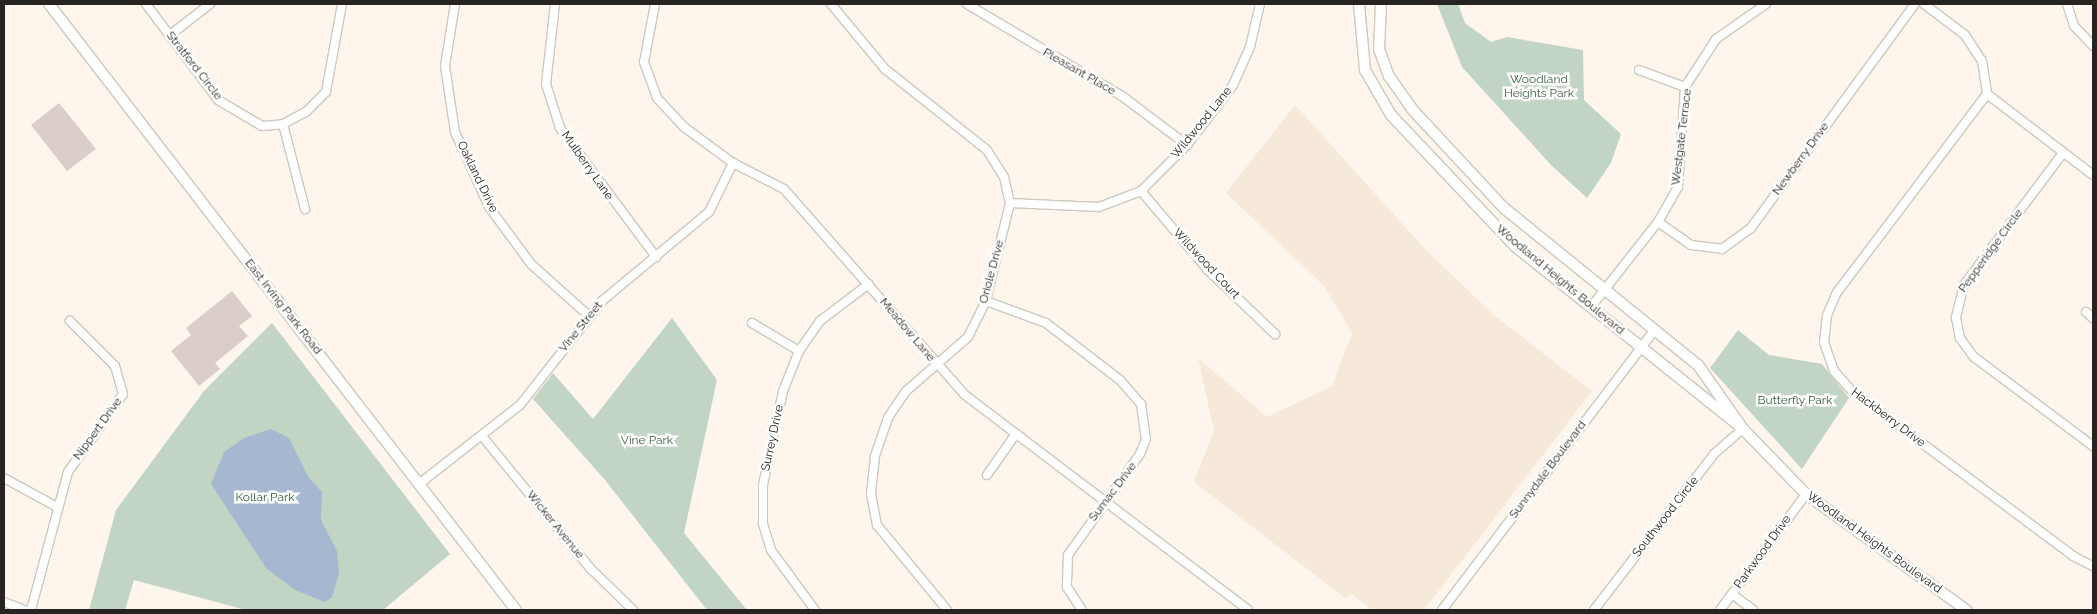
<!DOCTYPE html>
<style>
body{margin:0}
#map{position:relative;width:2097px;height:614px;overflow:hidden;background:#fef6ec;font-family:Raleway,sans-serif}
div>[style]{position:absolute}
.built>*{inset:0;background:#f6e9d9}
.green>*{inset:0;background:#c2d5c4}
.water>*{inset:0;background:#a5b8d0}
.building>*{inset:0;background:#dbcec9}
.roads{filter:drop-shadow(1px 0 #cfc7be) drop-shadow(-1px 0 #cfc7be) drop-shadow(0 1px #cfc7be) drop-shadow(0 -1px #cfc7be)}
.street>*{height:8px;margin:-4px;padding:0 4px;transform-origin:4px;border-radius:4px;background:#fff}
.secondary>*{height:10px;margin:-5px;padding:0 5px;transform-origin:5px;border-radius:5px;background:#fff}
span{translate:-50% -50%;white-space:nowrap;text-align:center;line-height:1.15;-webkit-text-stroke:5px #fff;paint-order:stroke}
.street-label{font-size:12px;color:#262320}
.park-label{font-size:12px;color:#3a613f}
.frame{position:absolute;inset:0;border:5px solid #262320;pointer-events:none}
</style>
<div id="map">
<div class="built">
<div style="clip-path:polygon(1295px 105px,1427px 251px,1495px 316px,1592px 391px,1424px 610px,1372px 610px,1352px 594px,1346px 599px,1194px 482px,1214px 431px,1198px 358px,1267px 417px,1332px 386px,1352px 333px,1324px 286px,1226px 193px)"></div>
</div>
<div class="green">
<div style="clip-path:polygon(1437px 4px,1458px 4px,1465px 23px,1491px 42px,1507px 37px,1583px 50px,1584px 100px,1621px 134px,1611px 163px,1587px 198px,1551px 165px,1462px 67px)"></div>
<div style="clip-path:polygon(672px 318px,717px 380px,684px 533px,747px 610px,707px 610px,605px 480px,533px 399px,553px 373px,593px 419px)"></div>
<div style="clip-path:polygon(272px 323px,450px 554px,383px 610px,246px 610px,134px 580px,125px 610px,89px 610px,116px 510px,204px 391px)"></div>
<div style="clip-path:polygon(1738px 330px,1769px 355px,1822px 364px,1849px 398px,1802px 469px,1710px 368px)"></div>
</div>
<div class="water">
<div style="clip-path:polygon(271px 429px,289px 438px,309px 478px,322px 492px,321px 520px,337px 551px,339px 574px,332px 597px,325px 602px,295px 590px,266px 568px,211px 484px,224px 452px,244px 438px)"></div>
</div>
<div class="building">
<div style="clip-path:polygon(59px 103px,96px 149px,67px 171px,31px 125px)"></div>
<div style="clip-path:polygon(232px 291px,252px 316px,239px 326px,248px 336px,215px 363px,220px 369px,199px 386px,171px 351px,191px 335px,186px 328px)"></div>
</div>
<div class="roads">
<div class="street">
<div style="left:146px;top:4px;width:120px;rotate:53.1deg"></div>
<div style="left:218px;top:100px;width:51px;rotate:30.6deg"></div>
<div style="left:262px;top:126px;width:21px;rotate:-5deg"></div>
<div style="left:283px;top:124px;width:26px;rotate:-28deg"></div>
<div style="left:306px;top:112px;width:28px;rotate:-45deg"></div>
<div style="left:326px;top:92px;width:89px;rotate:-79.7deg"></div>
<div style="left:455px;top:4px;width:63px;rotate:99.2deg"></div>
<div style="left:445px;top:66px;width:67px;rotate:81.4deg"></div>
<div style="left:455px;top:132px;width:82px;rotate:65.6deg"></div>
<div style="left:489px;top:207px;width:71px;rotate:53.6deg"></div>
<div style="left:531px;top:264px;width:78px;rotate:41.9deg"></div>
<div style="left:555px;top:4px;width:81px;rotate:96.4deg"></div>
<div style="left:546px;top:84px;width:46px;rotate:72.3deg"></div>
<div style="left:560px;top:128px;width:161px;rotate:53.3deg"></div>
<div style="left:655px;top:4px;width:59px;rotate:100.7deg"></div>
<div style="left:644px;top:62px;width:38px;rotate:70deg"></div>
<div style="left:657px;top:98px;width:40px;rotate:47deg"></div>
<div style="left:684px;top:127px;width:61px;rotate:36.3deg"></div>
<div style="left:733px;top:163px;width:57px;rotate:27deg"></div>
<div style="left:784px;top:189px;width:274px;rotate:48.7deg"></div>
<div style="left:965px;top:395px;width:355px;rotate:37.2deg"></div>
<div style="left:831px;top:4px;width:85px;rotate:50.3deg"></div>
<div style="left:885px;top:69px;width:130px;rotate:38.5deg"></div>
<div style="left:987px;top:150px;width:32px;rotate:58deg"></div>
<div style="left:1004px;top:177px;width:27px;rotate:77deg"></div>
<div style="left:1010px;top:203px;width:101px;rotate:103.8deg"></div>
<div style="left:986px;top:301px;width:40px;rotate:116.6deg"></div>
<div style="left:968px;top:337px;width:82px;rotate:138.9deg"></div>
<div style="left:906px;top:391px;width:32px;rotate:124deg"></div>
<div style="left:888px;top:418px;width:40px;rotate:108.9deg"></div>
<div style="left:875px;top:456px;width:38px;rotate:96deg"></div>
<div style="left:871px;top:494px;width:32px;rotate:79deg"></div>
<div style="left:877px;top:525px;width:110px;rotate:50.5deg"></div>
<div style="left:967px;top:4px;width:180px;rotate:30.7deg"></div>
<div style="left:1122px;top:96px;width:81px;rotate:37deg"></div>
<div style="left:1924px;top:4px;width:51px;rotate:37.1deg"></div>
<div style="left:1965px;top:35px;width:31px;rotate:57deg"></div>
<div style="left:1982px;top:61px;width:33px;rotate:81deg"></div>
<div style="left:1987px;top:94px;width:133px;rotate:37.4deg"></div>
<div style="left:2067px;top:4px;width:23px;rotate:72deg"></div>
<div style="left:2074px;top:26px;width:28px;rotate:46deg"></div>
<div style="left:170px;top:35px;width:51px;rotate:-37.8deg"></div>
<div style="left:1639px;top:70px;width:49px;rotate:20.3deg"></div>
<div style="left:1987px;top:94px;width:248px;rotate:127.1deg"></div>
<div style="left:1837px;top:292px;width:25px;rotate:113deg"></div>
<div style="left:1827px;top:315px;width:27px;rotate:96deg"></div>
<div style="left:1824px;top:342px;width:31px;rotate:71deg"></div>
<div style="left:1834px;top:371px;width:27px;rotate:48deg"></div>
<div style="left:1852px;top:391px;width:276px;rotate:36.7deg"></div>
<div style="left:2073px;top:556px;width:22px;rotate:27deg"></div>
<div style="left:283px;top:124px;width:88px;rotate:75.5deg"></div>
<div style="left:2063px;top:153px;width:165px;rotate:126.9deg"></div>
<div style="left:1964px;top:285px;width:34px;rotate:104deg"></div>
<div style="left:1956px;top:318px;width:20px;rotate:79deg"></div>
<div style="left:1960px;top:338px;width:24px;rotate:54deg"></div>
<div style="left:1974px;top:357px;width:149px;rotate:36.8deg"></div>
<div style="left:1141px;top:191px;width:104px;rotate:49.7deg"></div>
<div style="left:1208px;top:270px;width:93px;rotate:43.7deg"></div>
<div style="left:1010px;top:203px;width:89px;rotate:2.6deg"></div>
<div style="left:1099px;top:207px;width:45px;rotate:-20.9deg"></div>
<div style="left:1141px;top:191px;width:65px;rotate:-45deg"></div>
<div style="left:1187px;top:145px;width:76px;rotate:-52.5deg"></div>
<div style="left:1233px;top:85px;width:42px;rotate:-65.9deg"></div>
<div style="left:1250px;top:47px;width:44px;rotate:-76.9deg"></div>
<div style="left:1658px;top:222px;width:40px;rotate:34.9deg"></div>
<div style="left:1691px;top:245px;width:31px;rotate:7deg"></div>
<div style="left:1722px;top:249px;width:36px;rotate:-36deg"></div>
<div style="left:1751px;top:228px;width:278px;rotate:-53.8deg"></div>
<div style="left:986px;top:301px;width:64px;rotate:20.1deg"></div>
<div style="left:1046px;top:323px;width:93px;rotate:37.6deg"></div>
<div style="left:1120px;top:380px;width:32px;rotate:49deg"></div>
<div style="left:1141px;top:404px;width:35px;rotate:82deg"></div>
<div style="left:1146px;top:439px;width:16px;rotate:112deg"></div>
<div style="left:1140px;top:454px;width:124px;rotate:125.5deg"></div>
<div style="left:1068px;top:555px;width:32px;rotate:92deg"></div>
<div style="left:1067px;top:587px;width:27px;rotate:57deg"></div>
<div style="left:1591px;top:307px;width:108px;rotate:-51.8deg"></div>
<div style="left:1658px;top:222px;width:40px;rotate:-60.3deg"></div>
<div style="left:1678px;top:187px;width:100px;rotate:-86deg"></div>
<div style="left:1685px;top:87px;width:57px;rotate:-57.1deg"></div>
<div style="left:1716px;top:39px;width:61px;rotate:-35deg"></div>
<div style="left:2086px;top:312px;width:9px;rotate:41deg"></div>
<div style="left:752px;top:323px;width:55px;rotate:30.8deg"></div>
<div style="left:482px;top:436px;width:172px;rotate:50.7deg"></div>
<div style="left:591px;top:569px;width:59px;rotate:44.3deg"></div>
<div style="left:987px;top:475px;width:49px;rotate:-55deg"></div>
<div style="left:4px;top:478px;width:60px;rotate:28.7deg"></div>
<div style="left:419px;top:484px;width:128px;rotate:-38deg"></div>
<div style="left:520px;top:405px;width:132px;rotate:-51.7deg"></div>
<div style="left:602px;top:301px;width:139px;rotate:-39.8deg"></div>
<div style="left:709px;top:212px;width:55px;rotate:-63.9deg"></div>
<div style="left:1732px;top:594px;width:26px;rotate:37deg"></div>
<div style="left:4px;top:602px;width:22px;rotate:21deg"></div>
<div style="left:31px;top:610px;width:143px;rotate:-75deg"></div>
<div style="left:68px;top:472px;width:95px;rotate:-54.8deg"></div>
<div style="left:123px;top:394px;width:29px;rotate:-106deg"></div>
<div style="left:115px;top:366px;width:64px;rotate:-135deg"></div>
<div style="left:815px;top:610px;width:74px;rotate:-126.3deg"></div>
<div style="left:771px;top:550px;width:28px;rotate:-107deg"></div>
<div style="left:763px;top:523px;width:38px;rotate:-90deg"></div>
<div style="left:763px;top:485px;width:96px;rotate:-78deg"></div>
<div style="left:783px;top:391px;width:43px;rotate:-68.2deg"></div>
<div style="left:799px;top:351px;width:37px;rotate:-55deg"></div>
<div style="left:820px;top:321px;width:61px;rotate:-37.1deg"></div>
<div style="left:1442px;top:610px;width:350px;rotate:-52.8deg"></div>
<div style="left:1594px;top:610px;width:197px;rotate:-52.4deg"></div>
<div style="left:1714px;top:454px;width:38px;rotate:-41deg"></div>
<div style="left:1720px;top:610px;width:144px;rotate:-53.4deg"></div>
</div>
<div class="secondary">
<div style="left:49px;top:4px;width:765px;rotate:52.38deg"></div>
<div style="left:1359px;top:4px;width:66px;rotate:84.8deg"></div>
<div style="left:1365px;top:70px;width:52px;rotate:60deg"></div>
<div style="left:1391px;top:115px;width:182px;rotate:46.6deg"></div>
<div style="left:1516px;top:247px;width:291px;rotate:38.7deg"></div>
<div style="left:1381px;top:4px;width:45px;rotate:92.5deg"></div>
<div style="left:1379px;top:49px;width:29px;rotate:70deg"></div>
<div style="left:1389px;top:76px;width:39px;rotate:55deg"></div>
<div style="left:1411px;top:108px;width:137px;rotate:47.1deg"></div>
<div style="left:1504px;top:208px;width:250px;rotate:39deg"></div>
<div style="left:1698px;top:365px;width:78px;rotate:54.9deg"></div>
<div style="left:1743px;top:429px;width:91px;rotate:45.9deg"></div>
<div style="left:1806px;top:494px;width:198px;rotate:35.9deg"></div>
</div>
</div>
<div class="street-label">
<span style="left:194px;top:66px;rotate:52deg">Stratford Circle</span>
<span style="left:1079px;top:72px;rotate:30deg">Pleasant Place</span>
<span style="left:1202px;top:123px;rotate:-51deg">Wildwood Lane</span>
<span style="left:1682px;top:137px;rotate:-83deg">Westgate Terrace</span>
<span style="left:1801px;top:159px;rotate:-54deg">Newberry Drive</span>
<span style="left:587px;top:166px;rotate:55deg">Mulberry Lane</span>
<span style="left:477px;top:177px;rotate:64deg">Oakland Drive</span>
<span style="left:1991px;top:251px;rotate:-54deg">Pepperidge Circle</span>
<span style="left:1206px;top:264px;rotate:47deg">Wildwood Court</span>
<span style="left:992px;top:272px;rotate:-75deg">Oriole Drive</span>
<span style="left:1560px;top:280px;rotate:40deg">Woodland Heights Boulevard</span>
<span style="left:283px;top:307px;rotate:52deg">East Irving Park Road</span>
<span style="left:581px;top:327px;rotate:-51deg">Vine Street</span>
<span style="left:907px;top:330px;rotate:50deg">Meadow Lane</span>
<span style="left:1888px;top:418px;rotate:37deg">Hackberry Drive</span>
<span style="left:98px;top:429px;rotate:-54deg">Nippert Drive</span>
<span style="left:773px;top:438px;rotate:-78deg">Surrey Drive</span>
<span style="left:1548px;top:470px;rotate:-53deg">Sunnydale Boulevard</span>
<span style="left:1113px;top:492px;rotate:-53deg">Sumac Drive</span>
<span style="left:1666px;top:517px;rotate:-52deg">Southwood Circle</span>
<span style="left:555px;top:525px;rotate:51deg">Wicker Avenue</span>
<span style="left:1874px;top:543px;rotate:36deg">Woodland Heights Boulevard</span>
<span style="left:1763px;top:552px;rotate:-54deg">Parkwood Drive</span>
</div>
<div class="park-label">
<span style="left:1539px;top:87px">Woodland<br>Heights Park</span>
<span style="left:1795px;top:401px">Butterfly Park</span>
<span style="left:647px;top:441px">Vine Park</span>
<span style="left:265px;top:498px">Kollar Park</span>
</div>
<div class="frame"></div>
</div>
